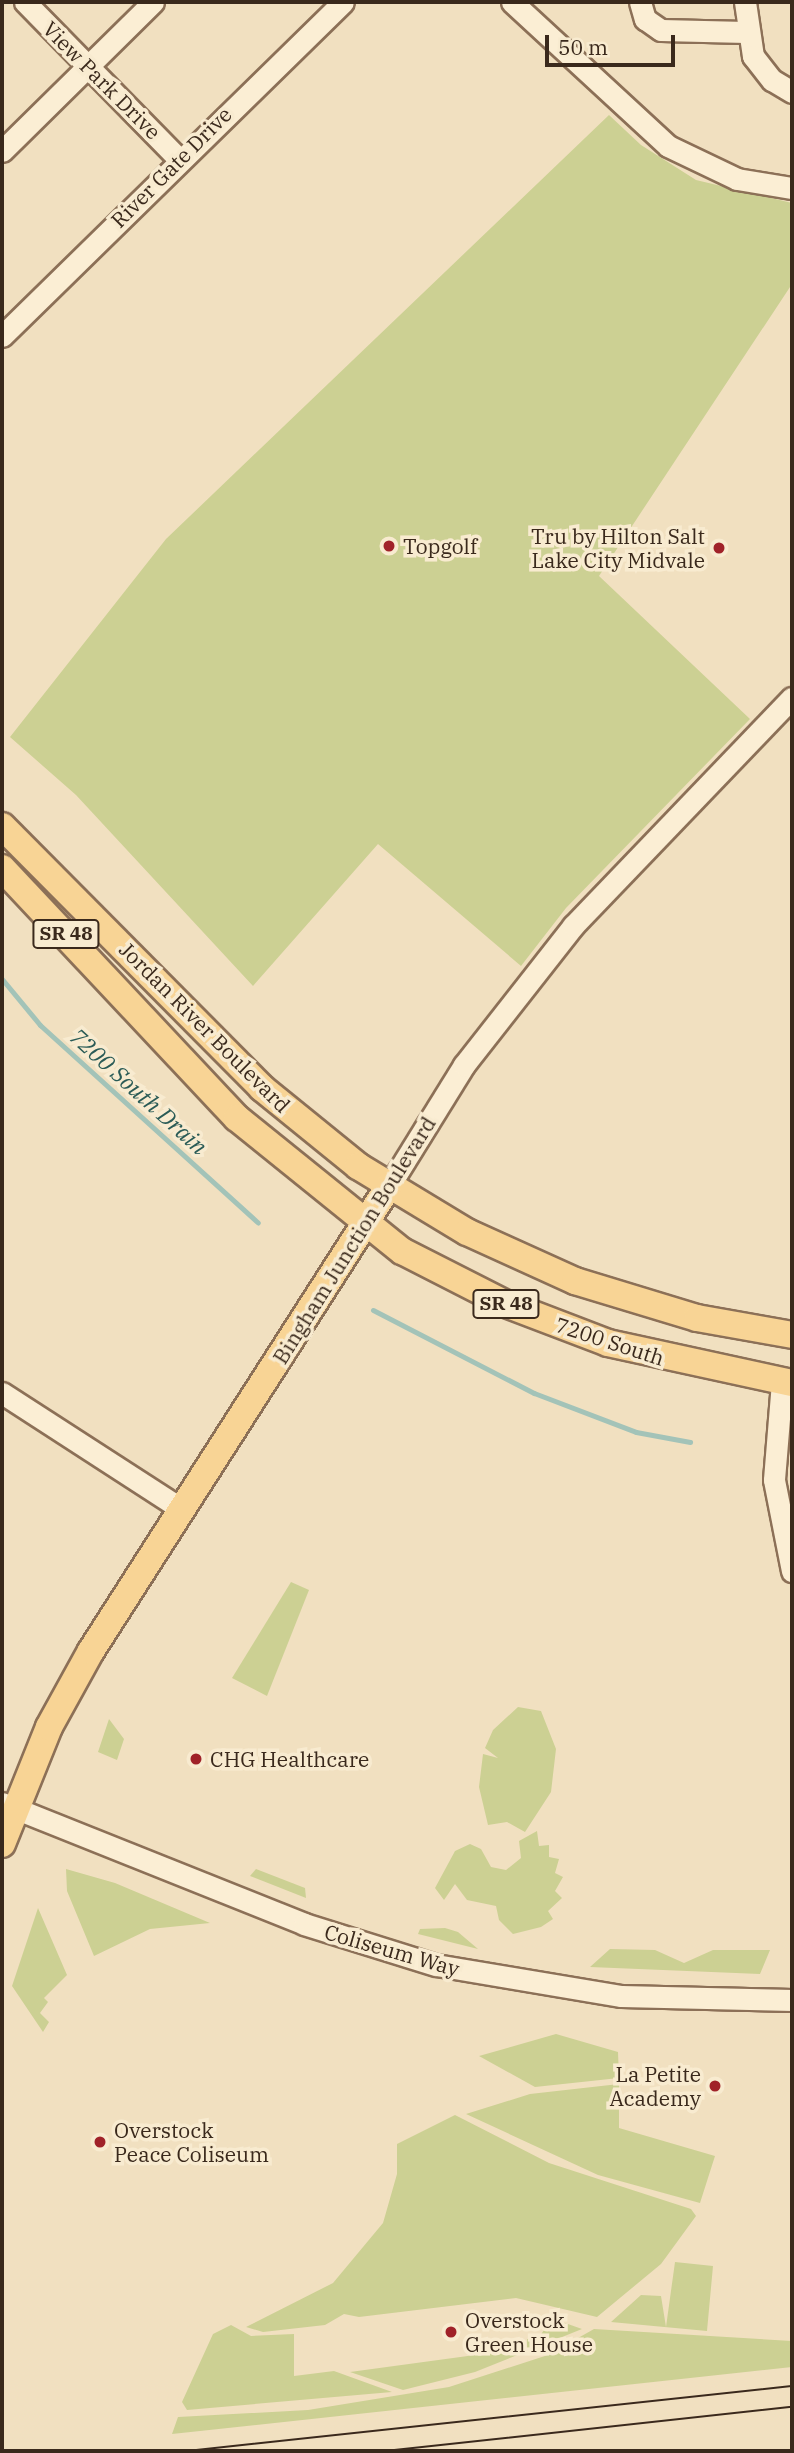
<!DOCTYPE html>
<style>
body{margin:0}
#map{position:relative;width:794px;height:2453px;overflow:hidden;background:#f1e0c0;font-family:"IBM Plex Serif",serif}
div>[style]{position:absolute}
.green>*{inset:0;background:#ccd093}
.stream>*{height:5px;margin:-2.5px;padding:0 2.5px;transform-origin:2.5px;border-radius:2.5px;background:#a3c3b8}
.roads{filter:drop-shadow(2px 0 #8c7057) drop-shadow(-2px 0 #8c7057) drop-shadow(0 2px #8c7057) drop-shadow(0 -2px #8c7057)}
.minor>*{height:21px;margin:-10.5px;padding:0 10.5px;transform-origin:10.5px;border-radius:10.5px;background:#fbeed4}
.major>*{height:26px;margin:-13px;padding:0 13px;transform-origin:13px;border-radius:13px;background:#f8d495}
.tram>*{height:2px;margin:-1px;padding:0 1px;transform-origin:1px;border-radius:1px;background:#3a291c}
.dots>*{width:19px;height:19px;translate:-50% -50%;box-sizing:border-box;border:4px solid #f8ebd0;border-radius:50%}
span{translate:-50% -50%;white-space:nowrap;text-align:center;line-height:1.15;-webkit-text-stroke:7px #f8ebd0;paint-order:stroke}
.shield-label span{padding:2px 5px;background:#f8ebd0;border:2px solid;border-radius:5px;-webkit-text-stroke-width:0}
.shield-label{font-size:19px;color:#3a291c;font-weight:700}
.street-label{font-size:21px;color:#3a291c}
.poi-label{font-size:21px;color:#3a291c}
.right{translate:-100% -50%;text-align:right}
.left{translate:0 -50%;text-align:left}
.water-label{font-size:23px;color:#2a5b56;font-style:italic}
.frame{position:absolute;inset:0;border:4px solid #3a291c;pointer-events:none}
.scale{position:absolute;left:545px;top:35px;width:130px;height:32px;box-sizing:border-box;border:4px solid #3a291c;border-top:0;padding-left:9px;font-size:21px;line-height:24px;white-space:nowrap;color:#3a291c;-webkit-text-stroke:5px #f8ebd0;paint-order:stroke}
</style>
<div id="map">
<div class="green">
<div style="clip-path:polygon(609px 115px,641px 145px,696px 180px,792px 203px,792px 284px,599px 576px,750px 719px,566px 908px,521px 966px,378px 844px,253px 986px,76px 795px,10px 737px,166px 539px)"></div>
<div style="clip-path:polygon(291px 1582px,309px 1590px,267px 1696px,232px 1678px)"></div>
<div style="clip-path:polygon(518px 1707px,541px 1711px,556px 1749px,551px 1792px,525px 1832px,507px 1822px,488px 1825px,479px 1787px,483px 1754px,498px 1758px,485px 1748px,493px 1730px)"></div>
<div style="clip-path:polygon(109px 1719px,124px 1739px,117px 1760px,98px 1752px)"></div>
<div style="clip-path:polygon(537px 1831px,539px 1846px,549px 1845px,549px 1857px,559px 1859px,555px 1873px,563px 1877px,555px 1891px,562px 1898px,548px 1911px,553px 1919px,541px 1927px,513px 1934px,499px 1920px,496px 1906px,467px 1900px,455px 1884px,444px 1900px,435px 1888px,455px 1851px,470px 1844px,481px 1849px,491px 1867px,506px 1870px,521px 1858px,519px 1841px)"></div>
<div style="clip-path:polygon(66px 1869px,115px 1883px,210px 1923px,150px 1929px,94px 1956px,67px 1891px)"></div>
<div style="clip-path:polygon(256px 1869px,305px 1888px,306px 1898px,250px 1876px)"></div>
<div style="clip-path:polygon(38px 1908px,67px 1975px,44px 1998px,48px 2002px,40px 2013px,49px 2022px,43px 2032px,12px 1986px)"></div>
<div style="clip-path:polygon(445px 1928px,458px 1932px,478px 1949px,418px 1934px,420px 1929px)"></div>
<div style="clip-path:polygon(610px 1949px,655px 1950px,684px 1963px,713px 1950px,770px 1950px,760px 1974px,590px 1967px)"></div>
<div style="clip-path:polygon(556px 2034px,618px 2052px,619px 2078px,535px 2087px,479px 2056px)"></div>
<div style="clip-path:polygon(619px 2084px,619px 2128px,715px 2156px,700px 2203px,598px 2175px,466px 2114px,530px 2094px)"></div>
<div style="clip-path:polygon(455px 2115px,549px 2163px,691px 2209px,696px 2216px,661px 2264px,597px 2317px,516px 2298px,359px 2317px,344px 2314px,325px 2325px,263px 2332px,246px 2327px,333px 2283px,383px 2223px,397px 2174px,397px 2144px)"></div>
<div style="clip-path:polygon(675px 2262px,713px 2266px,707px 2331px,611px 2322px,641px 2295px,661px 2296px,666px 2327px)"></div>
<div style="clip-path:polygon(551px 2318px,582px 2329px,475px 2372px,403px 2390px,350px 2372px,527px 2348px,527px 2339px,539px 2338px)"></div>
<div style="clip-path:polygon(231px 2325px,251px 2336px,294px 2334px,294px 2376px,334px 2371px,392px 2392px,187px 2410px,182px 2402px,213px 2334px)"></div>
<div style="clip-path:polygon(594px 2329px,792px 2341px,792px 2367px,172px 2434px,178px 2417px,308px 2410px,449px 2387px,548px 2355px)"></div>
</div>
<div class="stream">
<div style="left:2px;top:979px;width:60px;rotate:50.4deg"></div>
<div style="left:40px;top:1025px;width:294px;rotate:42.2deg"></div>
<div style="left:373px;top:1310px;width:181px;rotate:27.3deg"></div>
<div style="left:534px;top:1393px;width:109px;rotate:20.9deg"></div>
<div style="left:636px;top:1432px;width:55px;rotate:10.5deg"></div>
</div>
<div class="roads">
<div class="minor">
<div style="left:25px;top:2px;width:220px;rotate:45.6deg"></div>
<div style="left:512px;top:2px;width:212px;rotate:42.7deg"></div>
<div style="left:668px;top:146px;width:76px;rotate:25.6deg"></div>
<div style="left:737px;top:179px;width:56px;rotate:9.3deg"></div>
<div style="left:640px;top:2px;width:18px;rotate:74deg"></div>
<div style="left:645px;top:19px;width:19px;rotate:35deg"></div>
<div style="left:661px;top:30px;width:85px;rotate:1.3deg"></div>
<div style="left:745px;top:2px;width:55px;rotate:81.6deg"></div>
<div style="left:753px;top:56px;width:31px;rotate:52deg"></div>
<div style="left:772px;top:80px;width:23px;rotate:31deg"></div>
<div style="left:2px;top:151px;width:212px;rotate:-44.6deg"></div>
<div style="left:2px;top:336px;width:477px;rotate:-44.4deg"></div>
<div style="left:389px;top:1186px;width:142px;rotate:-58.2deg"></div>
<div style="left:464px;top:1065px;width:177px;rotate:-51.9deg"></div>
<div style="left:573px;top:926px;width:316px;rotate:-46.2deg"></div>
<div style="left:782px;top:1382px;width:98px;rotate:94.7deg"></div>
<div style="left:774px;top:1480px;width:93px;rotate:78.8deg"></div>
<div style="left:2px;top:1393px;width:213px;rotate:32.9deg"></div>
<div style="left:2px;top:1803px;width:325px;rotate:21.8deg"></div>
<div style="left:304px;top:1924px;width:138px;rotate:17.3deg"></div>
<div style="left:436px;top:1965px;width:188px;rotate:9.5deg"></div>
<div style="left:621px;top:1996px;width:171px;rotate:1.3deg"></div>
</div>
<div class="major">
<div style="left:2px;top:826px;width:369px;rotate:45.2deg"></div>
<div style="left:262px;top:1088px;width:124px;rotate:39.1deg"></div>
<div style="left:358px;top:1166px;width:127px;rotate:31.2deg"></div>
<div style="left:467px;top:1232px;width:119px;rotate:24.4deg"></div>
<div style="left:575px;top:1281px;width:127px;rotate:16.9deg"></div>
<div style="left:697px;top:1318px;width:97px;rotate:10.1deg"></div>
<div style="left:2px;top:868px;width:343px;rotate:46.8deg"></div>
<div style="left:237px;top:1118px;width:212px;rotate:38.9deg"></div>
<div style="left:402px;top:1251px;width:117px;rotate:27deg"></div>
<div style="left:506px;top:1304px;width:109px;rotate:20.9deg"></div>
<div style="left:608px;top:1343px;width:188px;rotate:12.3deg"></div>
<div style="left:2px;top:1844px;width:126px;rotate:-68.1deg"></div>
<div style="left:49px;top:1727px;width:87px;rotate:-61.1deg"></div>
<div style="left:91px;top:1651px;width:552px;rotate:-57.35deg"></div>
</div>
</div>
<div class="tram">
<div style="left:187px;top:2451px;width:608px;rotate:-6.13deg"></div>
<div style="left:385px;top:2451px;width:409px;rotate:-6.2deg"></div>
</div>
<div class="dots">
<div style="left:389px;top:546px;background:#a02229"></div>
<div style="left:719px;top:548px;background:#a02229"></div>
<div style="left:196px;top:1759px;background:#a02229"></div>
<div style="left:715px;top:2086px;background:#a02229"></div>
<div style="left:100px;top:2142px;background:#a02229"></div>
<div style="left:451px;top:2332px;background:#a02229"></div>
</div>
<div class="shield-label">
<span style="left:66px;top:934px">SR 48</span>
<span style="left:506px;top:1304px">SR 48</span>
</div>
<div class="street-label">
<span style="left:102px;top:80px;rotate:45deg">View Park Drive</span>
<span style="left:171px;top:167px;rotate:-45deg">River Gate Drive</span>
<span style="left:205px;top:1027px;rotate:45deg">Jordan River Boulevard</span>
<span style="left:354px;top:1240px;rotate:-58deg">Bingham Junction Boulevard</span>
<span style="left:610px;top:1341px;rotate:18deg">7200 South</span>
<span style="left:392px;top:1950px;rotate:16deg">Coliseum Way</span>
</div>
<div class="poi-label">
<span class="right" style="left:705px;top:548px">Tru by Hilton Salt<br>Lake City Midvale</span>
<span class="left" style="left:403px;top:546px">Topgolf</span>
<span class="left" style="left:210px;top:1759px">CHG Healthcare</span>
<span class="right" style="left:701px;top:2086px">La Petite<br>Academy</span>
<span class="left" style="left:114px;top:2142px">Overstock<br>Peace Coliseum</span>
<span class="left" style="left:465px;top:2332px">Overstock<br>Green House</span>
</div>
<div class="water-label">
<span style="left:139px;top:1091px;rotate:42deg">7200 South Drain</span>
</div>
<div class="frame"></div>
<div class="scale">50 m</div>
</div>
